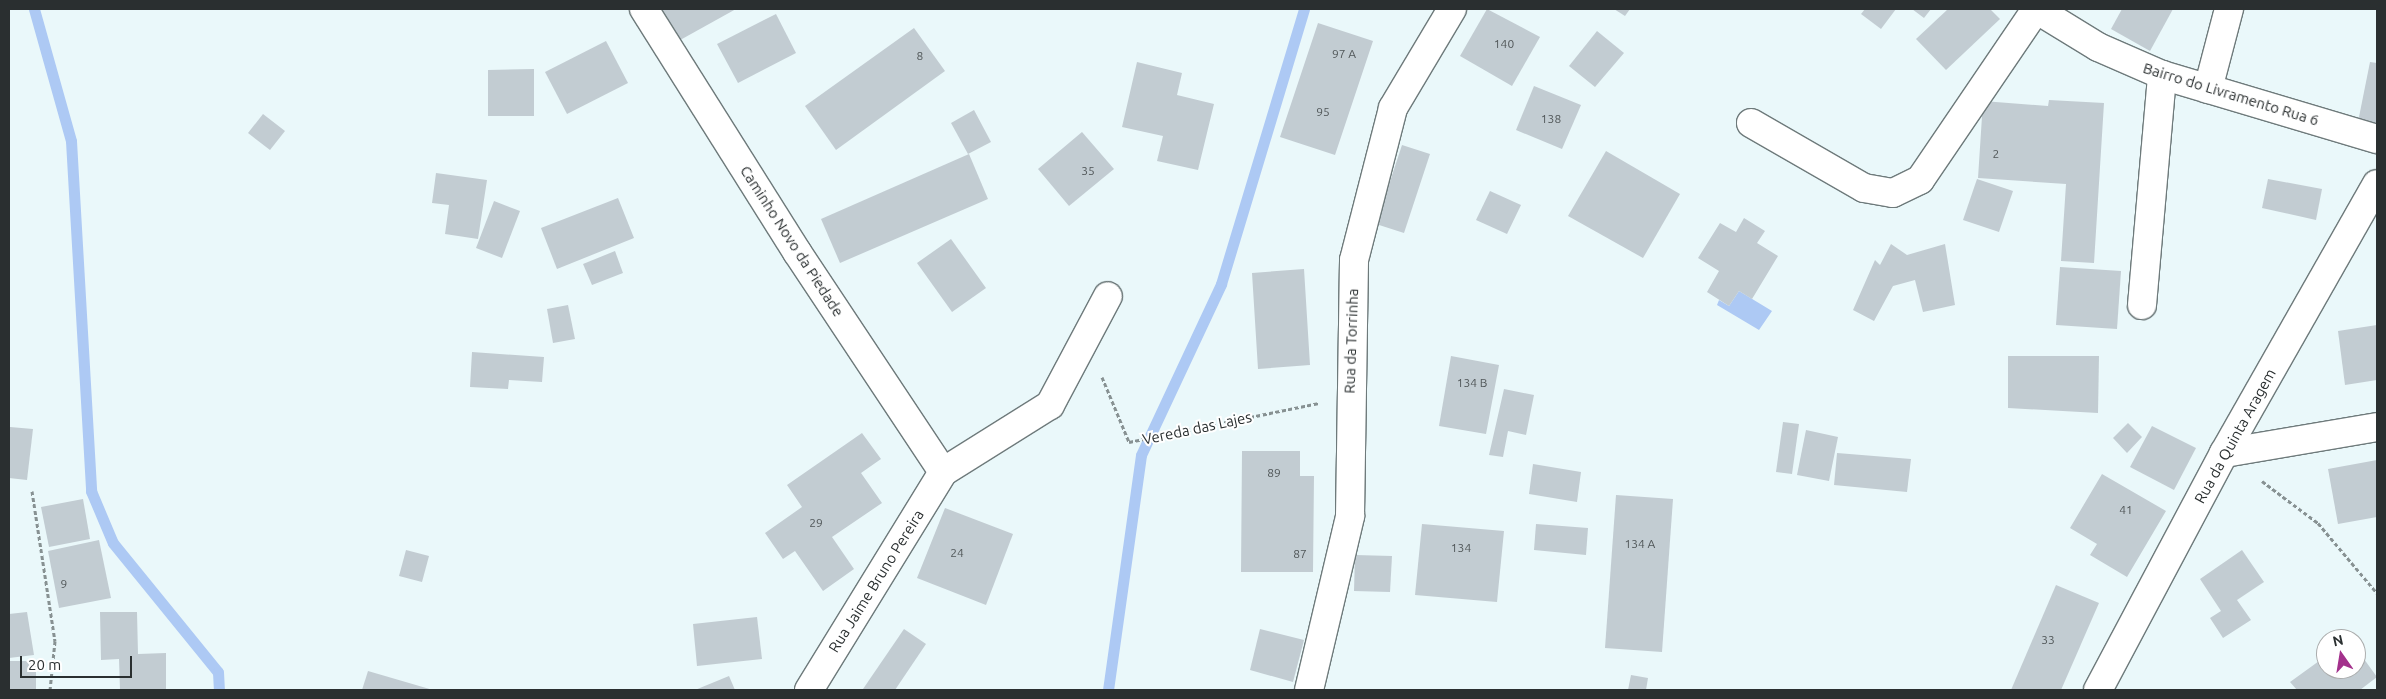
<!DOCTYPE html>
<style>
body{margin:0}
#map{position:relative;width:2386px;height:699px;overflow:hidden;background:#eaf8fa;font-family:Ubuntu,sans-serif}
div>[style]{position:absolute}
.water>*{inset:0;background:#adc9f4}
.stream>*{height:11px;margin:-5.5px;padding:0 5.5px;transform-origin:5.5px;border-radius:5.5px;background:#adc9f4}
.building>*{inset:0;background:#c2ccd2}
.path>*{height:3px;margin-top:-1.5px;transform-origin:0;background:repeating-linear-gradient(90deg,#879192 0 4px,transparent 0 6.5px)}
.roads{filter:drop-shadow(1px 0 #6e7a7b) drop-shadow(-1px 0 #6e7a7b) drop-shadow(0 1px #6e7a7b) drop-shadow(0 -1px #6e7a7b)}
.minor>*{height:28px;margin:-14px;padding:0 14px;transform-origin:14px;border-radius:14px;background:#fff}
span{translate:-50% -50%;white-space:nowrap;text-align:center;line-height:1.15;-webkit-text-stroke:4px #fff;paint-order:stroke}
.number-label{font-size:12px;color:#505658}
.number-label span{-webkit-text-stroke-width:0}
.street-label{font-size:15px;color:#2a2f30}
.frame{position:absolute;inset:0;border:10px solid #2a2f30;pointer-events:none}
.north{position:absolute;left:2316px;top:629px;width:50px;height:50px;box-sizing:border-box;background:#fff;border:1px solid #aaacac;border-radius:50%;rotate:347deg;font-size:14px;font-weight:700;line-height:20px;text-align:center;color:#2a2f30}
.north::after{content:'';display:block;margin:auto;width:18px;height:22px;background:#a3318c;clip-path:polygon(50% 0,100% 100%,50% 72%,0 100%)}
.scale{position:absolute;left:20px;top:656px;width:112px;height:22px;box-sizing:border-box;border:2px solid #2a2f30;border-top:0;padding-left:6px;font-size:15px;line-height:18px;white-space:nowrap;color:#2a2f30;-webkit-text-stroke:4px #fff;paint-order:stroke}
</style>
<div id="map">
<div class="water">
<div style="clip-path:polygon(1739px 291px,1772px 311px,1759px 330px,1717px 305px,1719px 300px,1729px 306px)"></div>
</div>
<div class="stream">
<div style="left:34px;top:9px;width:137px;rotate:74.3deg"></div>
<div style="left:71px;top:141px;width:351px;rotate:86.7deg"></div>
<div style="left:91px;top:491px;width:56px;rotate:67.1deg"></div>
<div style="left:113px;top:543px;width:166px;rotate:50.9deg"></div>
<div style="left:218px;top:672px;width:18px;rotate:87deg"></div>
<div style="left:1108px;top:690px;width:237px;rotate:-82deg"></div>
<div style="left:1141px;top:455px;width:189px;rotate:-64.9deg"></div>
<div style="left:1221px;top:284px;width:287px;rotate:-73.2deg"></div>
</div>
<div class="building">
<div style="clip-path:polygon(653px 9px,736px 9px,673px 44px)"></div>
<div style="clip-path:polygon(1487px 9px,1540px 37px,1512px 86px,1460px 56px)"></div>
<div style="clip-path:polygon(1614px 9px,1630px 9px,1625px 16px)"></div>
<div style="clip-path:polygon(1865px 9px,1896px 9px,1881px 29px,1861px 14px)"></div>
<div style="clip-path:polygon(1912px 9px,1931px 9px,1924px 18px)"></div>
<div style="clip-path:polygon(1948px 9px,1990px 9px,2000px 19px,1946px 70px,1916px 39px)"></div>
<div style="clip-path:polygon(2122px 9px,2173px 9px,2150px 51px,2111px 29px)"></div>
<div style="clip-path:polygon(776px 14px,796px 53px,738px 83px,717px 44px)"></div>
<div style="clip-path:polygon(1318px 23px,1373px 41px,1335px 155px,1280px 137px)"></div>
<div style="clip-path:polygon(914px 28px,945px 71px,836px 150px,805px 106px)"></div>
<div style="clip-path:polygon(1597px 31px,1624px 53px,1595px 87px,1569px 66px)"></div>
<div style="clip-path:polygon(606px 41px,628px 83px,567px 114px,545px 72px)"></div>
<div style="clip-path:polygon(1137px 62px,1182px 73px,1177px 95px,1214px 104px,1198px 170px,1157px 161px,1163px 136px,1122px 127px)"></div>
<div style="clip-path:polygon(2370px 62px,2377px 63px,2377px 125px,2358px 122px)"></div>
<div style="clip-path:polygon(534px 69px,534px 116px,488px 116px,488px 70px)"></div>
<div style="clip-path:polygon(1534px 86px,1581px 105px,1562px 149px,1516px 130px)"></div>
<div style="clip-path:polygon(2049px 100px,2104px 103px,2094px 263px,2061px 261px,2066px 184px,1978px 178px,1983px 101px,2048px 106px)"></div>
<div style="clip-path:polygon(974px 110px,991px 142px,968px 154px,951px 123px)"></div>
<div style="clip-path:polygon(263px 114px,285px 131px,270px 150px,248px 133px)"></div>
<div style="clip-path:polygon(1082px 132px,1114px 169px,1069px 206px,1038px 169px)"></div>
<div style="clip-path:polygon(1402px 145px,1430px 154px,1404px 233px,1376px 224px)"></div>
<div style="clip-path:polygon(1606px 151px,1680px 194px,1643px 258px,1568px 216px)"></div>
<div style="clip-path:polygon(969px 154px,988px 199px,840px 263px,821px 219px)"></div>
<div style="clip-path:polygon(436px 173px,487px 180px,478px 239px,445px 234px,449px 205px,432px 203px)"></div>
<div style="clip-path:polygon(1977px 179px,2013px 191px,1999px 232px,1963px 220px)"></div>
<div style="clip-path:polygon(2268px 179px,2322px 189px,2316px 220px,2262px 208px)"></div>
<div style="clip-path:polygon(1490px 191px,1521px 205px,1507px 234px,1476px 220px)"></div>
<div style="clip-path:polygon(618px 198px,634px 238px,557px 269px,541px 228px)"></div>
<div style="clip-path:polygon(494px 201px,520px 211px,502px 258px,476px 248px)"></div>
<div style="clip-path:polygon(1744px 218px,1765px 231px,1757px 243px,1778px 256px,1752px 299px,1739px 291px,1729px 306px,1707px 292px,1719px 271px,1698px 258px,1720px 223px,1736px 232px)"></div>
<div style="clip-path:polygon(951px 239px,986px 288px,952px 312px,917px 263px)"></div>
<div style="clip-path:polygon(1891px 244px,1907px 255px,1945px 244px,1955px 305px,1923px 312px,1915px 280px,1893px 286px,1874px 321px,1853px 310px,1875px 260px,1880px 265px)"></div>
<div style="clip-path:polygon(615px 251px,623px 273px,592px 285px,583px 264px)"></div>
<div style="clip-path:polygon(2060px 267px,2121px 271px,2117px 329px,2056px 325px)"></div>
<div style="clip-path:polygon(1304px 269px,1310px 365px,1258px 369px,1252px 273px)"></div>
<div style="clip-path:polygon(568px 305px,575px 339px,553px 343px,547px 309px)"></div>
<div style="clip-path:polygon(2377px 325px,2377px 380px,2345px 385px,2338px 331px)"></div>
<div style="clip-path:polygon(472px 352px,544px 357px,542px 382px,509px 380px,508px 389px,470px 387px)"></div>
<div style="clip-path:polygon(1451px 356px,1499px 365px,1486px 434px,1439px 426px)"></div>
<div style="clip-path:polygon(2008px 356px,2099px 356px,2098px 413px,2008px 408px)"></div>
<div style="clip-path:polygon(1504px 389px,1534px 395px,1526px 435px,1508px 431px,1503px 457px,1489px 455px)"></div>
<div style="clip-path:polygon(1783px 422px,1799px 424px,1792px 474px,1776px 472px)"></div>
<div style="clip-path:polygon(2128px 423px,2142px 437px,2127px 453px,2113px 438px)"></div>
<div style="clip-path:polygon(2152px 426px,2196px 448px,2174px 490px,2130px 467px)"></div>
<div style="clip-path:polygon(10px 427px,33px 429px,27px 480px,9px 478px)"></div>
<div style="clip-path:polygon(1806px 430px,1838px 437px,1829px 481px,1797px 475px)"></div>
<div style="clip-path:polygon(862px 433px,881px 459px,861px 473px,882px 503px,832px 537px,854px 569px,823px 591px,795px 551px,783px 559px,765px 533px,802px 507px,787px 485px)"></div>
<div style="clip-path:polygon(1242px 451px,1300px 451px,1300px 476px,1314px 476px,1313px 572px,1241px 572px)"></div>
<div style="clip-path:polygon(1837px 453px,1911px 459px,1907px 492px,1834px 485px)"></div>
<div style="clip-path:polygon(2377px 460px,2377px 517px,2338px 524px,2328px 469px)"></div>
<div style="clip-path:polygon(1533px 464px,1581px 472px,1577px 502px,1529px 494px)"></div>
<div style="clip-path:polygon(2102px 474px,2166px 511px,2127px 577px,2090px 555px,2097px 544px,2070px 528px)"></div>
<div style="clip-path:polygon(1616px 495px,1673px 499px,1662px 652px,1605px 648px)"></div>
<div style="clip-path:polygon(83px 499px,90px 539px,49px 547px,41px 507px)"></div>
<div style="clip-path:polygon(945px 508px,1013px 534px,986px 605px,917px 578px)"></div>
<div style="clip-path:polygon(1422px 524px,1504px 531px,1497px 602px,1415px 595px)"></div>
<div style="clip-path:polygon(1536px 524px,1588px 528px,1586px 555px,1534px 550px)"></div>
<div style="clip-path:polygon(99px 540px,111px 598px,59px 608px,48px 551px)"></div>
<div style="clip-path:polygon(406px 550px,429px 556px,422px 582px,399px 576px)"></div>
<div style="clip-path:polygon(2242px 550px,2264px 582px,2237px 600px,2251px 620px,2223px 638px,2210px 618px,2221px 611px,2200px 579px)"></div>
<div style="clip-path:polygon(1355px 555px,1392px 556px,1390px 592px,1354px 591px)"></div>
<div style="clip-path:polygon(2056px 585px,2099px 603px,2061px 690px,2011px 690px)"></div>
<div style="clip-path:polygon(27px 612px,34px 655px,9px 658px,9px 614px)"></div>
<div style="clip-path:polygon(100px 612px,137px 612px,138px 654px,166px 653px,166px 690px,120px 690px,119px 659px,101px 660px)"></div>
<div style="clip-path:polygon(757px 617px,762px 659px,697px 666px,693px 624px)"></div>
<div style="clip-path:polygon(904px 629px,926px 644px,895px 690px,863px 689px)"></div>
<div style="clip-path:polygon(1260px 629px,1304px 640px,1293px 682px,1250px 670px)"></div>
<div style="clip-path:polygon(2356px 648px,2377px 677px,2360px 690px,2297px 690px,2290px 682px,2326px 656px,2326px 669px,2356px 669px)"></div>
<div style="clip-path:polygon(9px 661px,36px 661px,36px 690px,9px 690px)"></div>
<div style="clip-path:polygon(368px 671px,433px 690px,362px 690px)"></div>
<div style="clip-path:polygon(1631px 675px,1648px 678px,1646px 690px,1628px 690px)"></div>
<div style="clip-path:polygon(729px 676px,735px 690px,695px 690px)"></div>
</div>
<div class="path">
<div style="left:1102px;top:377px;width:70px;rotate:67.4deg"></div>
<div style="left:1129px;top:442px;width:194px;rotate:-11.6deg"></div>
<div style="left:2262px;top:481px;width:70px;rotate:36.9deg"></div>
<div style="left:2318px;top:523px;width:92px;rotate:49.9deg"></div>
<div style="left:32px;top:491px;width:152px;rotate:81.3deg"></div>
<div style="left:55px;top:641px;width:49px;rotate:95.8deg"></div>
</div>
<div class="roads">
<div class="minor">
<div style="left:644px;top:9px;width:287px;rotate:57.8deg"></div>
<div style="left:797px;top:252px;width:264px;rotate:56.4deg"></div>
<div style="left:2208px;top:89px;width:83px;rotate:-75.3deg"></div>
<div style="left:1751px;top:123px;width:130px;rotate:29.9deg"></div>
<div style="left:1864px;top:188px;width:29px;rotate:10deg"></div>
<div style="left:1893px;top:193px;width:30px;rotate:-26deg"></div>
<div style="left:1920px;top:180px;width:207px;rotate:-55.8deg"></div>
<div style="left:2036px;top:9px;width:73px;rotate:31.5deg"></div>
<div style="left:2098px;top:47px;width:70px;rotate:23.6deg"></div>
<div style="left:2162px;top:75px;width:224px;rotate:16.6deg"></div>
<div style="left:2142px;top:305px;width:231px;rotate:-85deg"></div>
<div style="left:2224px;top:453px;width:155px;rotate:-9.6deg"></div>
<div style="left:809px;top:690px;width:256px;rotate:-58.4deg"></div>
<div style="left:943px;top:472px;width:126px;rotate:-32.1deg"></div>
<div style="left:1050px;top:405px;width:123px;rotate:-62deg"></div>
<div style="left:1309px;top:690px;width:179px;rotate:-76.7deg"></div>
<div style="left:1350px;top:516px;width:256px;rotate:-89.1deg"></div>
<div style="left:1354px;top:260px;width:157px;rotate:-75.6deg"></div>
<div style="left:1393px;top:108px;width:115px;rotate:-59.2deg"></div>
<div style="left:2098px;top:690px;width:268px;rotate:-62deg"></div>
<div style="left:2224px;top:453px;width:309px;rotate:-60.4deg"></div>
</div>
</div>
<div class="number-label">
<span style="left:1504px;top:44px">140</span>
<span style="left:1344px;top:54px">97 A</span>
<span style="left:920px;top:56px">8</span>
<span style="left:1323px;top:112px">95</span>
<span style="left:1551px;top:119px">138</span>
<span style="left:1996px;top:154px">2</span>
<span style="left:1088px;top:171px">35</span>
<span style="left:1472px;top:383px">134 B</span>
<span style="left:1274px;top:473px">89</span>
<span style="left:2126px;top:510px">41</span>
<span style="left:816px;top:523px">29</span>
<span style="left:1640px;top:544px">134 A</span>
<span style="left:1461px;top:548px">134</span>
<span style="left:957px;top:553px">24</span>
<span style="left:1300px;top:554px">87</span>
<span style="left:64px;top:584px">9</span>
<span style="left:2048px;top:640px">33</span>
</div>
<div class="street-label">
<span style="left:2231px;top:94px;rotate:17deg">Bairro do Livramento Rua 6</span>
<span style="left:792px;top:241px;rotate:57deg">Caminho Novo da Piedade</span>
<span style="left:1351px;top:341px;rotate:-88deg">Rua da Torrinha</span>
<span style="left:1197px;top:428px;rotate:-12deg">Vereda das Lajes</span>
<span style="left:2235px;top:436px;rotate:-61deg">Rua da Quinta Aragem</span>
<span style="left:876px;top:581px;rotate:-58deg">Rua Jaime Bruno Pereira</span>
</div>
<div class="frame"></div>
<div class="north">N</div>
<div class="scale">20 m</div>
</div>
